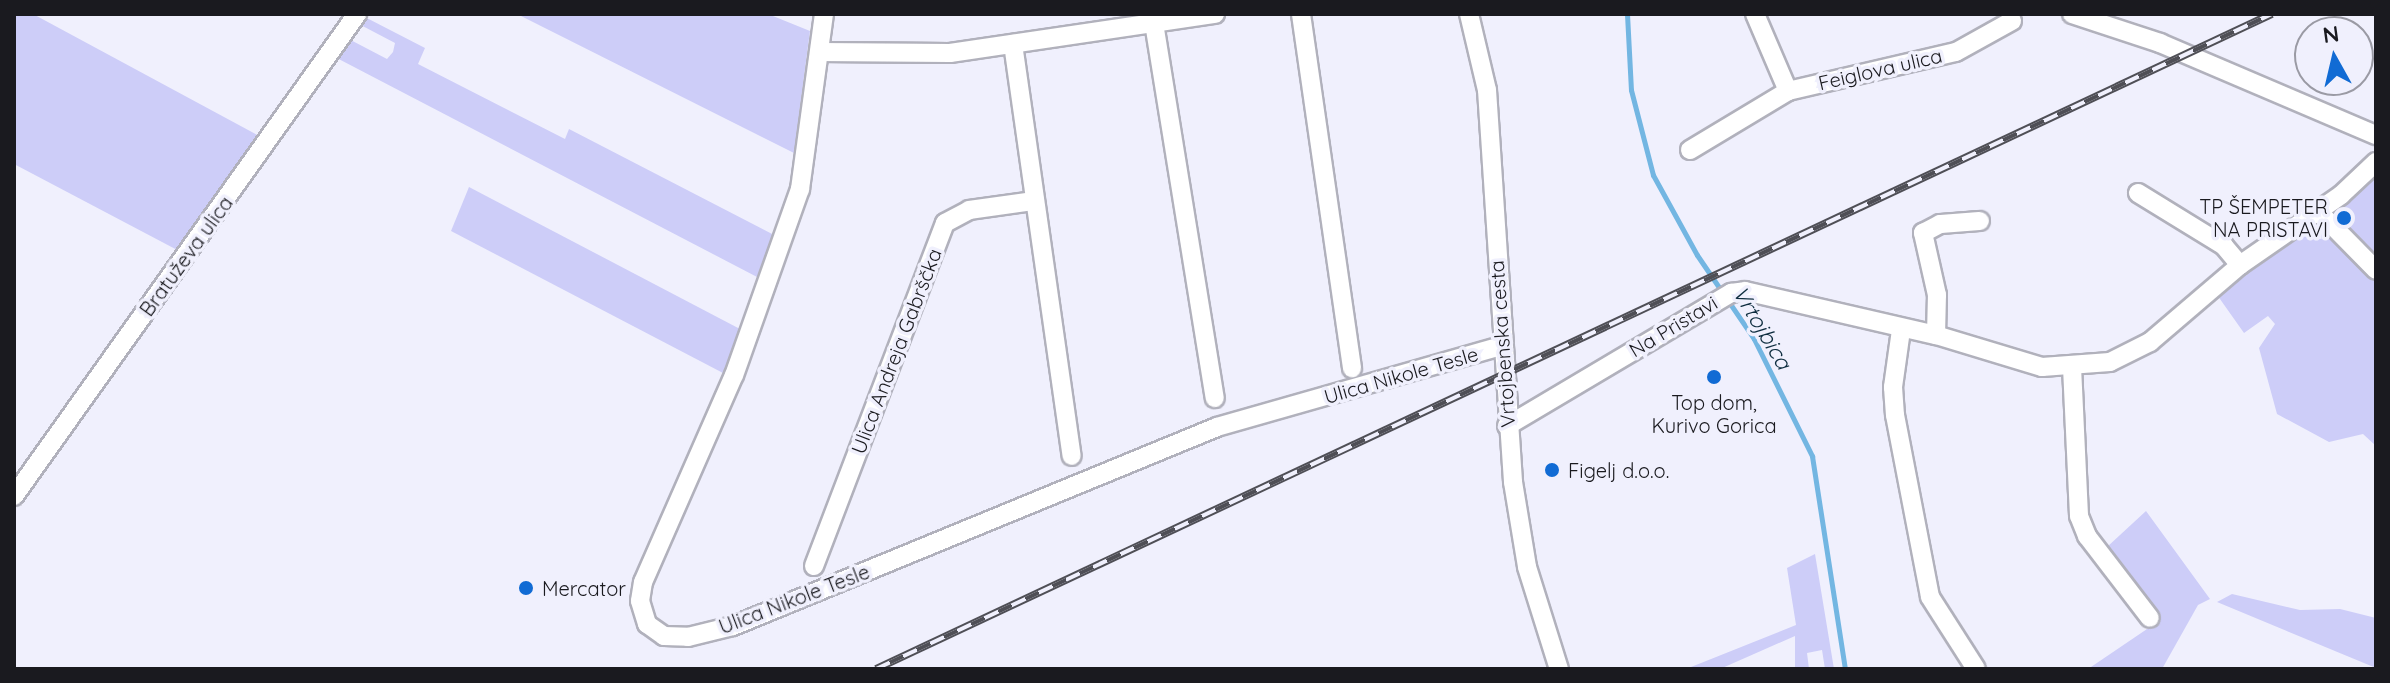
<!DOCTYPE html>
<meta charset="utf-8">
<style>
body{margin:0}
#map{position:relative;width:2390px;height:683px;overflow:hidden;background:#f0f0fd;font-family:Quicksand,sans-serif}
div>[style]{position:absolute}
.green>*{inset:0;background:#cdcdf8}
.stream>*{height:5px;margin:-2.5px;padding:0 2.5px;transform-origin:2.5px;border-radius:2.5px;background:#73b6e2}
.roads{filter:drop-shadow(2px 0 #b1b1bc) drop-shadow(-2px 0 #b1b1bc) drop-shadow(0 2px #b1b1bc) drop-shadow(0 -2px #b1b1bc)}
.street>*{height:18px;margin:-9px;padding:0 9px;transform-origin:9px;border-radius:9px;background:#fff}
.rail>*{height:8px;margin-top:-4px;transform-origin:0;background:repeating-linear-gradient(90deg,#f0f0fd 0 15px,#4f4f56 0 30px);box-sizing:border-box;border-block:2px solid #4f4f56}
.dots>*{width:22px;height:22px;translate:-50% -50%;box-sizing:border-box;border:4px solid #f0f0fd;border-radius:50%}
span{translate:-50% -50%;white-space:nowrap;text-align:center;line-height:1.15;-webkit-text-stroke:7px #f0f0fd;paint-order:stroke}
.street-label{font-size:20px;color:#1a1a1f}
.poi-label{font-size:20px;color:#1a1a1f}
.right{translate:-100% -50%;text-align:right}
.left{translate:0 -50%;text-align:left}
.water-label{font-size:22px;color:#0e2d3f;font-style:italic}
.frame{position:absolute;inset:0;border:16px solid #1a1a1f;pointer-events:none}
.north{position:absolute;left:2294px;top:16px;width:80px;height:80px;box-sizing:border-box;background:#f0f0fd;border:2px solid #9a9aa4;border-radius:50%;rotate:352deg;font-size:22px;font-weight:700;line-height:32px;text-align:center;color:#1a1a1f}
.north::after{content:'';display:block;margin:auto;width:28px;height:36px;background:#116bd4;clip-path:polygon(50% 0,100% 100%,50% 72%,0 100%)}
</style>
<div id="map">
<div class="green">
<div style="clip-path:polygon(14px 14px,33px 14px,261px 137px,181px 252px,14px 164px)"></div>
<div style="clip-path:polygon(359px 14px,425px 48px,418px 64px,565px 139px,569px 129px,776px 236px,759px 278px,331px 55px,343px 36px,387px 59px,393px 52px,395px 43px,355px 22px)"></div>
<div style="clip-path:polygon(517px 14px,768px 14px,810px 31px,794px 153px)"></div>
<div style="clip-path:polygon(2376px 172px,2376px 446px,2363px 434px,2329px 442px,2277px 414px,2259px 348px,2275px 324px,2268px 316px,2244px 333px,2215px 292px,2316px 218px,2357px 265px,2365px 263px,2340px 231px,2354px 222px,2346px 209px,2333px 218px,2331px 212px)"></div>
<div style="clip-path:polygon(469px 187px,740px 329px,723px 373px,451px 231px)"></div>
<div style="clip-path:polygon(2146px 511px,2210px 599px,2198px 605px,2162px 669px,2088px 669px,2150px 627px,2107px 547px)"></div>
<div style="clip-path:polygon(1815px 554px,1834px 669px,1825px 669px,1822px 650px,1807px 653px,1809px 669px,1795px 669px,1795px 636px,1720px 669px,1686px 669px,1796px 625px,1787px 568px)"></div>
<div style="clip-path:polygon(2232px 594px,2300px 610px,2340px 609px,2376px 618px,2376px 668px,2217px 602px)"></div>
</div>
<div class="stream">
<div style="left:1627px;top:14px;width:76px;rotate:87deg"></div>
<div style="left:1631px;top:90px;width:88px;rotate:75.5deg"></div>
<div style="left:1653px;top:175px;width:91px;rotate:61.2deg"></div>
<div style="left:1697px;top:255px;width:102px;rotate:55.8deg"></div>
<div style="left:1754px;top:339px;width:131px;rotate:63.6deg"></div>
<div style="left:1812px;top:456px;width:216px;rotate:81.2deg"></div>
</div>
<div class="roads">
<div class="street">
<div style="left:824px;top:14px;width:177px;rotate:97.8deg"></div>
<div style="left:800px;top:189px;width:197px;rotate:109.5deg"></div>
<div style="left:734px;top:375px;width:226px;rotate:113.7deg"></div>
<div style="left:643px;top:582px;width:19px;rotate:99deg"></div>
<div style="left:640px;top:601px;width:24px;rotate:73deg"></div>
<div style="left:647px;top:624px;width:21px;rotate:35deg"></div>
<div style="left:664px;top:636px;width:24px;rotate:2deg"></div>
<div style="left:688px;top:637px;width:46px;rotate:-13.7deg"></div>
<div style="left:733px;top:626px;width:523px;rotate:-22.35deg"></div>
<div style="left:1217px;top:427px;width:296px;rotate:-15.9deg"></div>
<div style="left:1301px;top:14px;width:358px;rotate:81.8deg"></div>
<div style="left:1469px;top:14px;width:78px;rotate:76.7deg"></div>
<div style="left:1487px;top:90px;width:393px;rotate:86.2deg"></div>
<div style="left:1513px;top:482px;width:86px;rotate:80.6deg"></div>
<div style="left:1527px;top:567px;width:107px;rotate:72.6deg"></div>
<div style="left:1755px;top:14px;width:84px;rotate:66.8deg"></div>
<div style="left:2072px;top:14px;width:93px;rotate:18.2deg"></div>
<div style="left:2160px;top:43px;width:235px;rotate:23.1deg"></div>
<div style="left:1154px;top:23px;width:380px;rotate:80.8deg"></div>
<div style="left:1013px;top:44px;width:416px;rotate:81.9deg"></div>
<div style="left:819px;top:52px;width:131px;rotate:0.4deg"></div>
<div style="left:950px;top:53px;width:268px;rotate:-8.4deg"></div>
<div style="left:1690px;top:150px;width:114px;rotate:-31deg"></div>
<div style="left:1788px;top:91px;width:172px;rotate:-13.1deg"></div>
<div style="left:1956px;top:52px;width:64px;rotate:-29deg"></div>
<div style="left:2138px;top:193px;width:101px;rotate:31.6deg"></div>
<div style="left:2224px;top:246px;width:25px;rotate:50deg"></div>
<div style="left:2319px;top:212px;width:81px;rotate:45.5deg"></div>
<div style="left:1901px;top:330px;width:58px;rotate:98deg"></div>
<div style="left:1893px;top:387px;width:28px;rotate:86deg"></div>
<div style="left:1895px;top:415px;width:185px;rotate:79.1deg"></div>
<div style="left:1930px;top:597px;width:85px;rotate:57.4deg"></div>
<div style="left:1936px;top:335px;width:40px;rotate:-88.6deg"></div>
<div style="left:1937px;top:295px;width:64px;rotate:-102.7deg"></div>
<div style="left:1923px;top:233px;width:19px;rotate:-28deg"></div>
<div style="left:1940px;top:224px;width:40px;rotate:-4.3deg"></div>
<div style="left:2072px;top:367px;width:149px;rotate:87.3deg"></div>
<div style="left:2079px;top:516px;width:22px;rotate:68deg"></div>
<div style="left:2087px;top:536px;width:103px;rotate:52.5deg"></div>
<div style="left:1507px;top:426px;width:261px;rotate:-30.7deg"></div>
<div style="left:1731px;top:293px;width:14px;rotate:-8deg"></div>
<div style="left:1745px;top:291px;width:196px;rotate:13deg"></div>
<div style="left:1936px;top:335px;width:111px;rotate:16.8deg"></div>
<div style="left:2042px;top:367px;width:68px;rotate:-4.2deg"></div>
<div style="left:2110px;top:362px;width:45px;rotate:-26.6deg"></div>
<div style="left:2150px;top:342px;width:118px;rotate:-40.5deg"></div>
<div style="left:2240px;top:265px;width:123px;rotate:-34.7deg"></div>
<div style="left:2341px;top:195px;width:48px;rotate:-43.3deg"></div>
<div style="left:14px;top:496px;width:592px;rotate:-54.56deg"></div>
<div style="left:814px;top:566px;width:367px;rotate:-69.1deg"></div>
<div style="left:945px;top:223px;width:27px;rotate:-28deg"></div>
<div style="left:969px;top:210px;width:66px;rotate:-7.9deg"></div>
</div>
</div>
<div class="rail">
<div style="left:876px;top:669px;width:1542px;rotate:-25.14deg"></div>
</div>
<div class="dots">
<div style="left:2344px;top:218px;background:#116bd4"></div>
<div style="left:1714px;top:377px;background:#116bd4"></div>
<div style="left:1552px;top:470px;background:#116bd4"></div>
<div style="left:526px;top:588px;background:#116bd4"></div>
</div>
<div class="street-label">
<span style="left:1880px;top:69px;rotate:-13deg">Feiglova ulica</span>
<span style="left:186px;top:256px;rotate:-54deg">Bratuževa ulica</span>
<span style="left:1673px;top:326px;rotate:-31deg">Na Pristavi</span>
<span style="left:1502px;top:344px;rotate:-94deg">Vrtojbenska cesta</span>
<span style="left:896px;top:351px;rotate:-69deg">Ulica Andreja Gabrščka</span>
<span style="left:1401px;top:375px;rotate:-16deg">Ulica Nikole Tesle</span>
<span style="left:794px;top:599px;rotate:-21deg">Ulica Nikole Tesle</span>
</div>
<div class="poi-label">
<span class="right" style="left:2328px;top:218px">TP ŠEMPETER<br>NA PRISTAVI</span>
<span style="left:1714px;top:414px">Top dom,<br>Kurivo Gorica</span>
<span class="left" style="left:1568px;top:470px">Figelj d.o.o.</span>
<span class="left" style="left:542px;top:588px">Mercator</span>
</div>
<div class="water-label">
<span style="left:1762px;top:328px;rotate:59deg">Vrtojbica</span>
</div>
<div class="frame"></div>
<div class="north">N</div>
</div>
